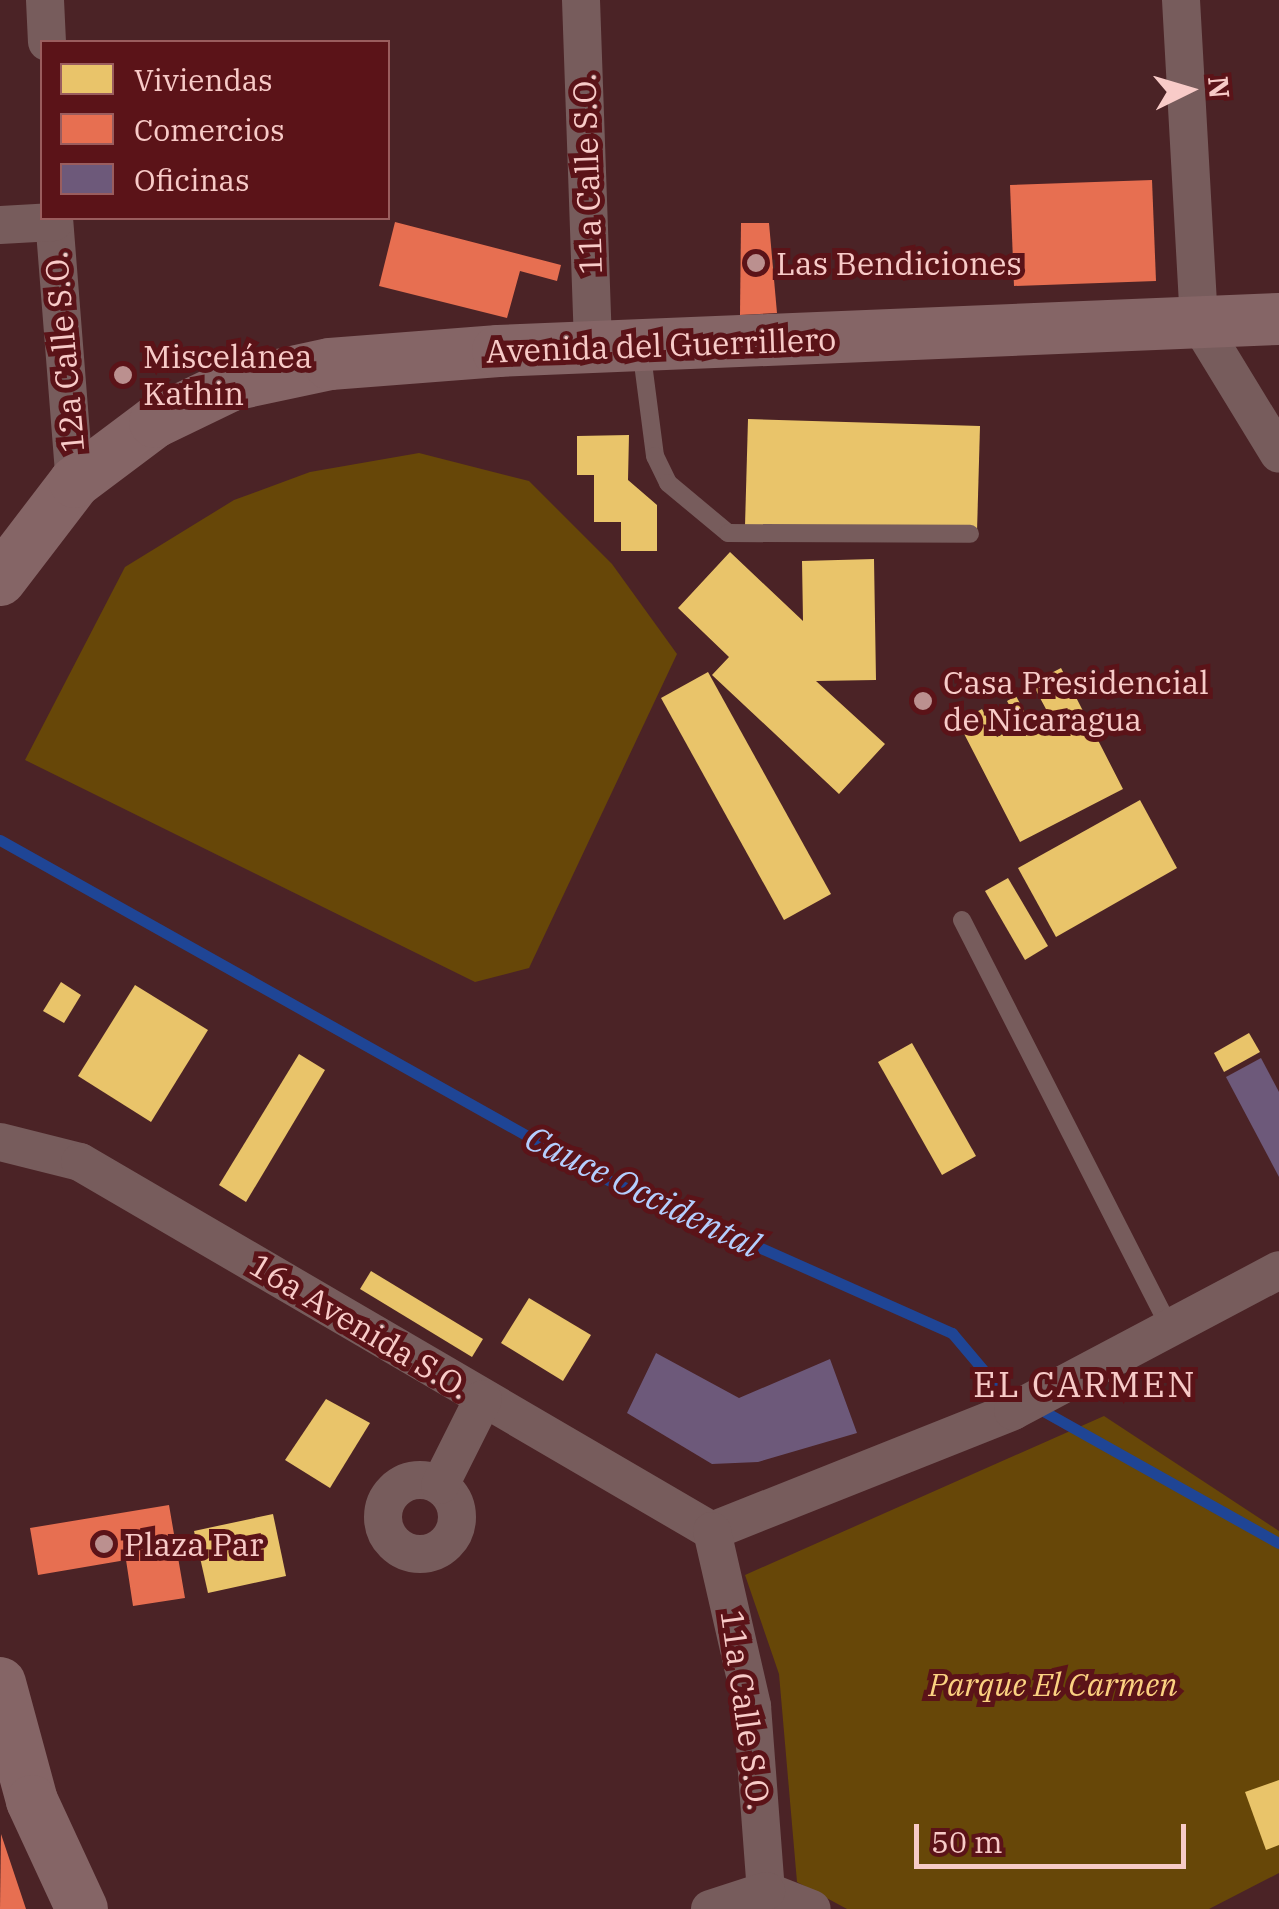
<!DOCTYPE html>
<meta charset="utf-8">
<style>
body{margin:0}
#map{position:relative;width:1279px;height:1909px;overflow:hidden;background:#4b2326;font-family:"IBM Plex Serif",serif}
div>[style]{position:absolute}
.green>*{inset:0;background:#674708}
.homes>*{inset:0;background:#e9c46a}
.shops>*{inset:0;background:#e76f51}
.offices>*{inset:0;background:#6d597a}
.stream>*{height:11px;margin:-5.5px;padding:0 5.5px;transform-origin:5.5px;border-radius:5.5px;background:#1f4595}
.lane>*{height:18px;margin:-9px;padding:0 9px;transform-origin:9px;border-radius:9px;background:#775c5c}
.street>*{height:38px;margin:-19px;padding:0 19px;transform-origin:19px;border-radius:19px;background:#775c5c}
.street>.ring{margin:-19px;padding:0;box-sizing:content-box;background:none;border:38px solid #775c5c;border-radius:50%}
.secondary>*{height:52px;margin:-26px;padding:0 26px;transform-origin:26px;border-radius:26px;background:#856566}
.dots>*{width:28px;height:28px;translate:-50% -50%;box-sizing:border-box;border:5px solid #5b1318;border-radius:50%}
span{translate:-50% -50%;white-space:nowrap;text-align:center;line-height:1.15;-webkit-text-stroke:10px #5b1318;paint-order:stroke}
.street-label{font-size:32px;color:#f8cbc8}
.poi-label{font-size:32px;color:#f8cbc8}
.left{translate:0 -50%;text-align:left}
.park-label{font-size:32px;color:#fbd181;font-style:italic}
.water-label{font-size:35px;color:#b4cefe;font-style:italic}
.neighbourhood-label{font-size:35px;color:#f8cbc8;letter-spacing:2.5px}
.legend{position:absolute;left:40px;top:40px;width:350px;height:180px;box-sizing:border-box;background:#5b1318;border:2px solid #9a5d5e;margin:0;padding:12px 18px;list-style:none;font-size:30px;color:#f8cbc8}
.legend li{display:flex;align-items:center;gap:20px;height:50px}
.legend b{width:50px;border:2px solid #9a5d5e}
.north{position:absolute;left:1139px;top:40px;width:100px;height:100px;-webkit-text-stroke:8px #5b1318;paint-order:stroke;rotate:85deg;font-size:28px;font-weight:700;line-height:40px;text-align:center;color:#f8cbc8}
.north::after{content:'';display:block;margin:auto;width:35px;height:45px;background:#f8cbc8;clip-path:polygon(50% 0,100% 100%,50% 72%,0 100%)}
.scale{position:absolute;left:914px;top:1824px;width:272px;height:45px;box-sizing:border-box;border:5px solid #f8cbc8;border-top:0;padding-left:12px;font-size:30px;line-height:35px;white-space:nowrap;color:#f8cbc8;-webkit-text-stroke:8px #5b1318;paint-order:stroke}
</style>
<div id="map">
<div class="green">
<div style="clip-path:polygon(419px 453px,529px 481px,612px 564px,677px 654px,529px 968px,475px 982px,25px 760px,125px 567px,234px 500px,310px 472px)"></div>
<div style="clip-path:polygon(1104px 1416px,1279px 1531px,1279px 1873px,1209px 1909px,847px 1909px,797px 1882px,779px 1674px,745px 1575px)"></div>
</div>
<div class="homes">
<div style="clip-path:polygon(748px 419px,980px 426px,977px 532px,745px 526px)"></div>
<div style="clip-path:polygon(629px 435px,628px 480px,657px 505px,657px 551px,621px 551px,621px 522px,594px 522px,594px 475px,577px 475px,577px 436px)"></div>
<div style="clip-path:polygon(730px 552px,803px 621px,802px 561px,874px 559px,876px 680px,816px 681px,885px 744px,839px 794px,712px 675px,729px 657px,678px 608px)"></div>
<div style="clip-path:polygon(1061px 668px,1123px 789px,1020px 842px,958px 722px,982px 709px,997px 737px,1020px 725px,1007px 701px,1016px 696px,1029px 720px,1047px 711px,1032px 683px)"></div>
<div style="clip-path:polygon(708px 672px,831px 894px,784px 920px,661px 698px)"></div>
<div style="clip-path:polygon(1140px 800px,1177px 868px,1056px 937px,1018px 868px)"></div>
<div style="clip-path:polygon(1008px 878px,1048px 946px,1025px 960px,985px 891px)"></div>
<div style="clip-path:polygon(61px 982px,81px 995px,64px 1023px,43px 1011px)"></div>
<div style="clip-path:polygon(135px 985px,208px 1030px,151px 1122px,78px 1076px)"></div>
<div style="clip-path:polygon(1249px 1033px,1260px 1052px,1224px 1072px,1214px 1053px)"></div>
<div style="clip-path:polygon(912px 1043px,976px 1156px,942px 1175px,878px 1062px)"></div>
<div style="clip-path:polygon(299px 1054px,325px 1070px,246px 1202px,219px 1185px)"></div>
<div style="clip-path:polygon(371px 1271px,483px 1339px,472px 1357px,360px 1289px)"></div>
<div style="clip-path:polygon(529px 1298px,591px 1335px,563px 1381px,501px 1343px)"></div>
<div style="clip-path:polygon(326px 1399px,370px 1423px,330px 1488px,285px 1460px)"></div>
<div style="clip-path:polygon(273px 1514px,286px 1576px,208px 1593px,194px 1531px)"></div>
<div style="clip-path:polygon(1279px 1780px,1279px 1845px,1266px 1850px,1245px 1792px)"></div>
</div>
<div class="shops">
<div style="clip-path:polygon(1152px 180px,1156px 281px,1014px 286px,1010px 185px)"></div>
<div style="clip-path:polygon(395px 222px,561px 265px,557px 281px,520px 271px,507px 318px,379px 286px)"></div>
<div style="clip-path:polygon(741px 223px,769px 223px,777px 313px,740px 315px)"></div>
<div style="clip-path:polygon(169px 1505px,185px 1598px,133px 1606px,126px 1560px,38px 1575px,30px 1528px)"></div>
<div style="clip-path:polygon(1px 1834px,26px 1909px,0 1909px)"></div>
</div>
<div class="offices">
<div style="clip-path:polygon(1261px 1058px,1279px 1092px,1279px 1177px,1226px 1077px)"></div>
<div style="clip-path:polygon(656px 1353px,739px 1398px,830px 1359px,857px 1433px,758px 1462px,712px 1464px,627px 1413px)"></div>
</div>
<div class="stream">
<div style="left:0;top:840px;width:685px;rotate:29.3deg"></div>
<div style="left:597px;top:1175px;width:389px;rotate:24deg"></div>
<div style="left:952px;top:1333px;width:68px;rotate:49.8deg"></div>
<div style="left:996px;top:1385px;width:30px;rotate:28deg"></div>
<div style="left:1038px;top:1408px;width:276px;rotate:29.3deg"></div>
</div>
<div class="lane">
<div style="left:641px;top:348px;width:109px;rotate:82.6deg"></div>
<div style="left:655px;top:456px;width:30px;rotate:64deg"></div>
<div style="left:668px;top:483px;width:78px;rotate:39.8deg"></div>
<div style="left:728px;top:533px;width:242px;rotate:0.2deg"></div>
<div style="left:962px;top:920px;width:457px;rotate:63deg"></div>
</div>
<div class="street">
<div style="left:45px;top:0;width:42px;rotate:87.3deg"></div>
<div style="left:581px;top:0;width:348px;rotate:88deg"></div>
<div style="left:1181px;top:0;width:324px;rotate:86.8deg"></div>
<div style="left:1199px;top:323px;width:153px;rotate:58.6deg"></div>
<div style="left:54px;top:218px;width:265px;rotate:85.5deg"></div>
<div style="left:0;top:225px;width:54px;rotate:-3.2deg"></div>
<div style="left:0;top:1142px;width:82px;rotate:14deg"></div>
<div style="left:80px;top:1162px;width:732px;rotate:30.28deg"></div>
<div class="ring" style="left:383px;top:1480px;width:36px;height:36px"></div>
<div style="left:440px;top:1485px;width:96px;rotate:-63.4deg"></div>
<div style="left:712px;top:1531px;width:324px;rotate:-21.7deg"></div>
<div style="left:1013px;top:1411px;width:301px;rotate:-27.9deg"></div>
<div style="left:712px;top:1531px;width:180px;rotate:77.1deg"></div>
<div style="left:752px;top:1706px;width:186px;rotate:85.7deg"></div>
<div style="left:766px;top:1891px;width:49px;rotate:21.4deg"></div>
<div style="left:710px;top:1909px;width:59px;rotate:-17.8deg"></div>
</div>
<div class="secondary">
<div style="left:0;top:580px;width:123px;rotate:-52.6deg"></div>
<div style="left:75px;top:482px;width:100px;rotate:-36.9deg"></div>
<div style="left:155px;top:422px;width:85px;rotate:-25.7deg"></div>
<div style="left:232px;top:385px;width:100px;rotate:-12.1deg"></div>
<div style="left:330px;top:364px;width:169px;rotate:-4.4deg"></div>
<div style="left:498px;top:351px;width:782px;rotate:-2.35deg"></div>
<div style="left:0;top:1683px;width:122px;rotate:74.8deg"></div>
<div style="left:32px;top:1801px;width:119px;rotate:65.2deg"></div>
</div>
<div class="dots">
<div style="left:756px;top:263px;background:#bb908f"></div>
<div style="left:123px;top:375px;background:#bb908f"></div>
<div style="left:923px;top:701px;background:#bb908f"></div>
<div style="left:104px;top:1544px;background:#bb908f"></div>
</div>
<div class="street-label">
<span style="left:587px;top:174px;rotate:-92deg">11a Calle S.O.</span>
<span style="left:661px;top:345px;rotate:-2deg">Avenida del Guerrillero</span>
<span style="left:64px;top:352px;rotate:-95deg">12a Calle S.O.</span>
<span style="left:360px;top:1326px;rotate:31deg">16a Avenida S.O.</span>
<span style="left:746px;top:1710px;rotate:82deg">11a Calle S.O.</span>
</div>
<div class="poi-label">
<span class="left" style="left:776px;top:263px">Las Bendiciones</span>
<span class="left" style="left:143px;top:375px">Miscelánea<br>Kathin</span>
<span class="left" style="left:943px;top:701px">Casa Presidencial<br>de Nicaragua</span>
<span class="left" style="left:124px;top:1544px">Plaza Par</span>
</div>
<div class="park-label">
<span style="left:1053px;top:1684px">Parque El Carmen</span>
</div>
<div class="water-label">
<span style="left:643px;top:1191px;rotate:26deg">Cauce Occidental</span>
</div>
<div class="neighbourhood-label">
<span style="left:1085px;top:1384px">EL CARMEN</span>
</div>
<ul class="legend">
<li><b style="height:28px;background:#e9c46a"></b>Viviendas</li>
<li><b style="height:28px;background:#e76f51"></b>Comercios</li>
<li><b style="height:28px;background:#6d597a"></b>Oficinas</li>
</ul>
<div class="north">N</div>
<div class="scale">50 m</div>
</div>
